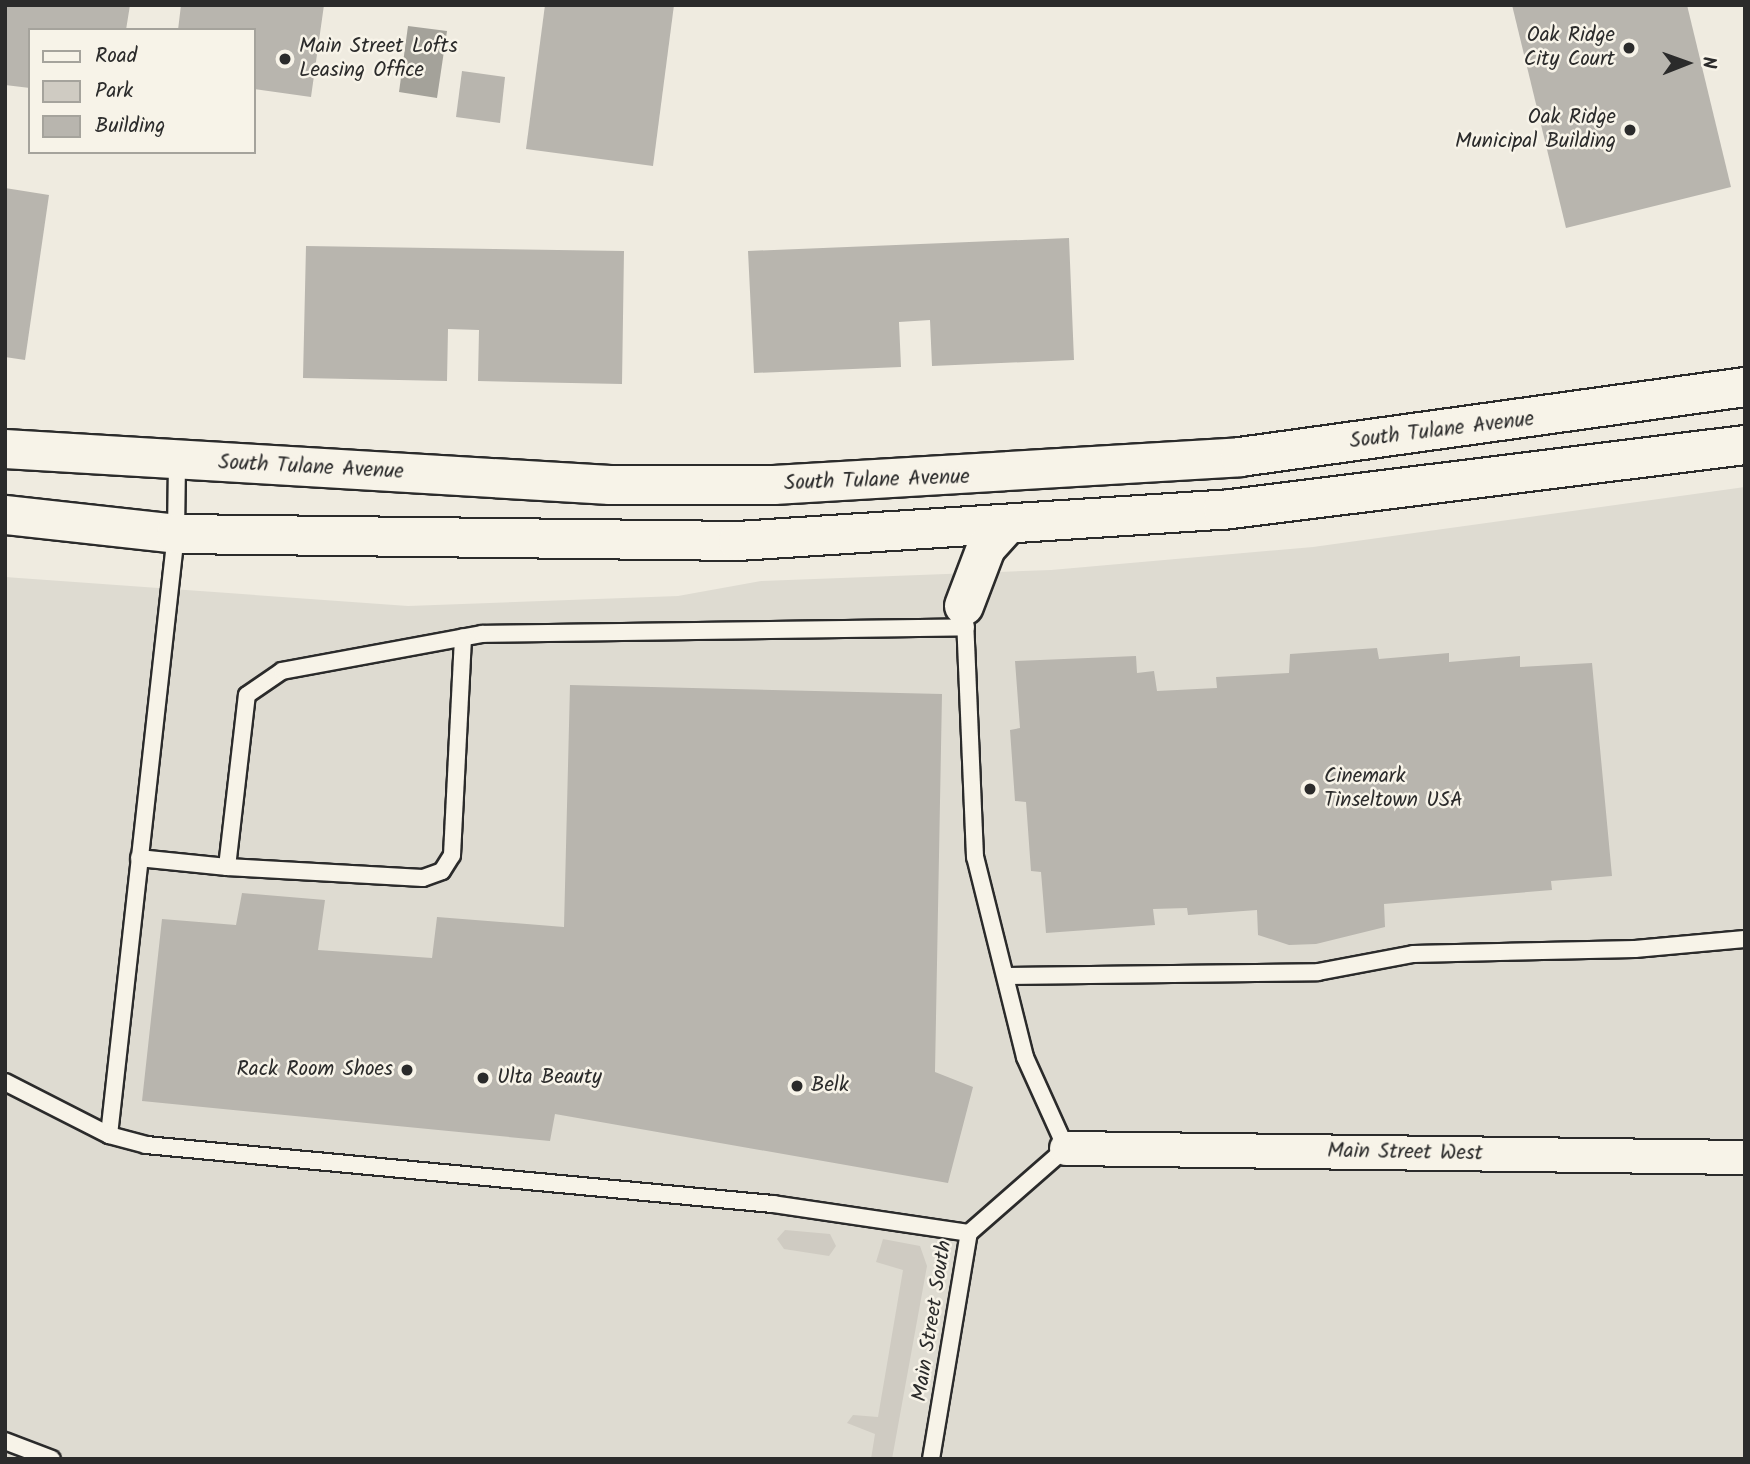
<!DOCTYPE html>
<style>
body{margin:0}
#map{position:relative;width:1750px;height:1464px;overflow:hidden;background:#efebe0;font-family:Kalam,sans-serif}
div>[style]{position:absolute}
.built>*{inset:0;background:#dedbd1}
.green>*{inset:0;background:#cfcbc2}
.water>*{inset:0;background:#a4a29a}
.building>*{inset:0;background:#b8b5ae}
.roads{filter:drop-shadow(2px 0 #2b2b2b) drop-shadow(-2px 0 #2b2b2b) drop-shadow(0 2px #2b2b2b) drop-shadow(0 -2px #2b2b2b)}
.lane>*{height:16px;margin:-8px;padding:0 8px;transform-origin:8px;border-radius:8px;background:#f7f3e8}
.street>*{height:33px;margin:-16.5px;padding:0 16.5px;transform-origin:16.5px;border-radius:16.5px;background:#f7f3e8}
.secondary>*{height:38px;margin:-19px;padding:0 19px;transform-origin:19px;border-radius:19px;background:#f7f3e8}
.dots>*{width:19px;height:19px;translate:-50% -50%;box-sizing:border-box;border:4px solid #f7f3e8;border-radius:50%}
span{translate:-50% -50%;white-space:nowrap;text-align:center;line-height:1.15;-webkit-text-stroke:5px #f7f3e8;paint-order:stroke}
.poi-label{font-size:21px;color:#2b2b2b}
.right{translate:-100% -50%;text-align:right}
.left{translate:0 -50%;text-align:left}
.street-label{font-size:21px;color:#2b2b2b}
.frame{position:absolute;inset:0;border:7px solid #2b2b2b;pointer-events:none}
.legend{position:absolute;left:28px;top:28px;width:228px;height:126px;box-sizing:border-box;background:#f7f3e8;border:2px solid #a5a39c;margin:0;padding:9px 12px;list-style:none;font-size:21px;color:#2b2b2b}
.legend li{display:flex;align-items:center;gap:14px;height:35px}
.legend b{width:35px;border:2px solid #a5a39c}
.north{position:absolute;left:1652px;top:28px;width:70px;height:70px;-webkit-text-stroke:5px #f7f3e8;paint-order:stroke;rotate:89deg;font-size:19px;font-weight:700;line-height:28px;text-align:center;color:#2b2b2b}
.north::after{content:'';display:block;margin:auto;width:24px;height:32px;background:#2b2b2b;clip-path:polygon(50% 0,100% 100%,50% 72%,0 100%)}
</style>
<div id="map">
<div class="built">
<div style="clip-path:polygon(1745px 487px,1745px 1459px,5px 1459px,5px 577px,408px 606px,678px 596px,761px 581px,1051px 570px,1313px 547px)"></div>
</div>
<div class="green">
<div style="clip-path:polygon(785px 1230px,830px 1234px,836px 1246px,829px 1256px,784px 1249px,777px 1239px)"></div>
<div style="clip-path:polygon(883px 1239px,920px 1246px,927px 1266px,892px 1459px,871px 1459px,875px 1434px,847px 1423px,853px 1415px,878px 1417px,903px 1270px,876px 1262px)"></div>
</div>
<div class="water">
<div style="clip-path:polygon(408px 26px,447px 31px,437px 98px,399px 92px)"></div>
</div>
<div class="building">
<div style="clip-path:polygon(5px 5px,130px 5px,126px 30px,30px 30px,30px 88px,5px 85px)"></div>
<div style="clip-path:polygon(181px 5px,324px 5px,311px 97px,254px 89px,254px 30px,178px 30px)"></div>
<div style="clip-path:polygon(545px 5px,674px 5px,653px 166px,526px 149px)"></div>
<div style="clip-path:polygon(1512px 5px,1687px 5px,1731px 187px,1566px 228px)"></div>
<div style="clip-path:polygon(462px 71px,505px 77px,500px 123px,456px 117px)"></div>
<div style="clip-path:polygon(5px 188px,49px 195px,25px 360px,5px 357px)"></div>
<div style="clip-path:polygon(1069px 238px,1074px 360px,932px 366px,930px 320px,899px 322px,901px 367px,754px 373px,748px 251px)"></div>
<div style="clip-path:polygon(306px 246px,624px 251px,622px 384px,478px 381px,479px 330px,448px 329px,447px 381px,303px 378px)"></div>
<div style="clip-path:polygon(1377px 648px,1379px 659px,1449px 653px,1449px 662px,1520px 656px,1520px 667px,1592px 663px,1612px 876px,1551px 881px,1552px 890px,1384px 904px,1385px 927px,1316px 944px,1289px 945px,1258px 935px,1257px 910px,1188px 915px,1187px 908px,1153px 909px,1155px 925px,1046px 933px,1041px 872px,1031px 871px,1026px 802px,1015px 801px,1010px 730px,1020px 728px,1015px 661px,1136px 656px,1137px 673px,1154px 671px,1157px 691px,1217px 688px,1216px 677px,1289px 673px,1290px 654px)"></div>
<div style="clip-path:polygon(570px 685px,942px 694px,935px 1072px,973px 1087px,948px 1183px,555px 1114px,550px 1141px,142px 1101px,162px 919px,236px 925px,242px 893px,325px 900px,318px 950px,432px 958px,437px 917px,564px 927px)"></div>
</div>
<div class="roads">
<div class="lane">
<div style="left:139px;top:858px;width:88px;rotate:5.8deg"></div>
<div style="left:227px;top:867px;width:173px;rotate:-83.4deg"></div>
<div style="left:247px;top:695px;width:42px;rotate:-34.4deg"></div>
<div style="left:282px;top:671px;width:203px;rotate:-10.5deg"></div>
<div style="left:482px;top:634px;width:484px;rotate:-0.8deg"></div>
<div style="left:227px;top:867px;width:196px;rotate:3.2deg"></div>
<div style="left:423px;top:878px;width:20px;rotate:-20deg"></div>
<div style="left:442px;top:871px;width:19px;rotate:-58deg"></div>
<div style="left:452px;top:855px;width:218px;rotate:-87.1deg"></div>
<div style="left:1007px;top:976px;width:311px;rotate:-0.7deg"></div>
<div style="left:1318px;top:972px;width:97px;rotate:-10.7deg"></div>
<div style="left:1413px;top:954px;width:222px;rotate:-1.3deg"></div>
<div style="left:1635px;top:949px;width:110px;rotate:-5.2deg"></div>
<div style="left:5px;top:1082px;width:117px;rotate:27deg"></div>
<div style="left:109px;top:1135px;width:38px;rotate:15deg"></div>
<div style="left:146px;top:1145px;width:630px;rotate:5.38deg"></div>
<div style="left:773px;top:1204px;width:198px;rotate:8.4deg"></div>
<div style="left:109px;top:1135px;width:605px;rotate:-83.64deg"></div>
<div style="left:176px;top:534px;width:73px;rotate:-89.2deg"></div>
<div style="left:5px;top:1441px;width:50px;rotate:21deg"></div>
<div style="left:931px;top:1459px;width:229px;rotate:-80.5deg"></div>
<div style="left:969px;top:1233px;width:129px;rotate:-41.2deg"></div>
<div style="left:1066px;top:1148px;width:100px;rotate:-114.3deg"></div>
<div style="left:1025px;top:1057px;width:206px;rotate:-104deg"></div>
<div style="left:975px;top:857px;width:240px;rotate:-92.4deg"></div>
</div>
<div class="street">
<div style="left:1066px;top:1148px;width:679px;rotate:0.76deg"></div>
</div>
<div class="secondary">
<div style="left:5px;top:449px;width:606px;rotate:3.41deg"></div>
<div style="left:610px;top:485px;width:164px"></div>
<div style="left:774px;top:485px;width:467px;rotate:-3.4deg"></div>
<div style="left:1240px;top:457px;width:510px;rotate:-7.89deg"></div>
<div style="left:5px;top:515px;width:172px;rotate:6.3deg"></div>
<div style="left:176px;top:534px;width:562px;rotate:0.71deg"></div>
<div style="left:738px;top:541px;width:486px;rotate:-3.7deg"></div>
<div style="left:1223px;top:510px;width:526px;rotate:-7.1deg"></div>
<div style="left:964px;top:606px;width:62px;rotate:-69.2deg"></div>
<div style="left:986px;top:548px;width:30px;rotate:-48deg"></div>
</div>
</div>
<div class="dots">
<div style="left:1629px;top:48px;background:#2b2b2b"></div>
<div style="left:285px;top:59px;background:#2b2b2b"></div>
<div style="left:1630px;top:130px;background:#2b2b2b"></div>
<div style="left:1310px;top:789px;background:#2b2b2b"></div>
<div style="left:407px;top:1070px;background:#2b2b2b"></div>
<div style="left:483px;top:1078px;background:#2b2b2b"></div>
<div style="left:797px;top:1086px;background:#2b2b2b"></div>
</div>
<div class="poi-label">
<span class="right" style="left:1615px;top:48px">Oak Ridge<br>City Court</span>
<span class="left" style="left:299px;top:59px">Main Street Lofts<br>Leasing Office</span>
<span class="right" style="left:1616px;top:130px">Oak Ridge<br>Municipal Building</span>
<span class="left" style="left:1324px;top:789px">Cinemark<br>Tinseltown USA</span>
<span class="right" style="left:393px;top:1070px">Rack Room Shoes</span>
<span class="left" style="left:497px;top:1078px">Ulta Beauty</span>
<span class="left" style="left:811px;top:1086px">Belk</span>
</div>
<div class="street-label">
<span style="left:1442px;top:431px;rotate:-7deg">South Tulane Avenue</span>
<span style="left:311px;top:468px;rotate:3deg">South Tulane Avenue</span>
<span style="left:877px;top:481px;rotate:-2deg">South Tulane Avenue</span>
<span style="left:1405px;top:1153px;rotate:1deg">Main Street West</span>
<span style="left:933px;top:1321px;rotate:-81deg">Main Street South</span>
</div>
<div class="frame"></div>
<ul class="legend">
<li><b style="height:9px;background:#f7f3e8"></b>Road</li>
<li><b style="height:19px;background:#cfcbc2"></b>Park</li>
<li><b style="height:19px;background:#b8b5ae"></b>Building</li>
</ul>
<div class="north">N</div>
</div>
